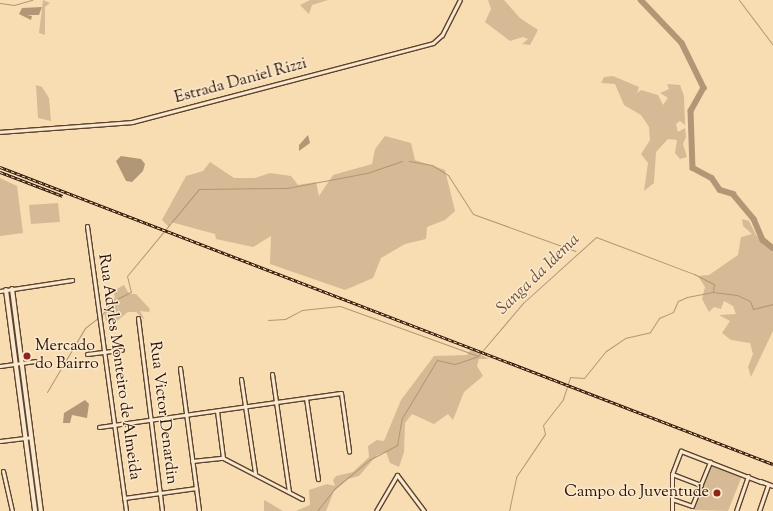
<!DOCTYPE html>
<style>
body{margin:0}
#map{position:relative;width:773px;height:511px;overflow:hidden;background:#f8ddb3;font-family:"Sorts Mill Goudy",serif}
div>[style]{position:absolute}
.green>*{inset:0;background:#d5ba95}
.water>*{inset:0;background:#b29776}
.stream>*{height:1px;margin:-0.5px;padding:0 0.5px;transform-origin:0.5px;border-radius:0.5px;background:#b29776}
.river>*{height:5.5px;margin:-2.75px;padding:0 2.75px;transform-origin:2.75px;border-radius:2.75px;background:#b29776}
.roads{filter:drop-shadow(1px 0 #5e432d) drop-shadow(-1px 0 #5e432d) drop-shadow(0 1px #5e432d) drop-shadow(0 -1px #5e432d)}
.minor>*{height:3px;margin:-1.5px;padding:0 1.5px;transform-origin:1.5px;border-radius:1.5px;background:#fae9ce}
.tertiary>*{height:4px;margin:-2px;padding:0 2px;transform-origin:2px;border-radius:2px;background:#fae9ce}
.rail>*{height:2.5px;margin-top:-1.25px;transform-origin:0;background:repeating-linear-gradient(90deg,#fae9ce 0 3px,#2a1000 0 6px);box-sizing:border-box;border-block:1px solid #2a1000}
.dots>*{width:11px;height:11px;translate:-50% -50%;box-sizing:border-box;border:2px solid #fae9ce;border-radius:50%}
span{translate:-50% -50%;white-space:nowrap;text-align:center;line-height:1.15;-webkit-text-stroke:3px #fae9ce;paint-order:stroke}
.street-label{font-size:16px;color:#2a1000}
.poi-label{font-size:16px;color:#2a1000}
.left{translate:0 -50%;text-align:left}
.right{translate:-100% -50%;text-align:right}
.water-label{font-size:17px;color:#674d35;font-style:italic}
</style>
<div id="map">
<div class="green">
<div style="clip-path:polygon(43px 0,50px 3px,45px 7px,45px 35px,39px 33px)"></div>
<div style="clip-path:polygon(310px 0,328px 0,312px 5px,309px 14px,300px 5px)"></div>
<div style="clip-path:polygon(488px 0,504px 0,520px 18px,538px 30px,530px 45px,522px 44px,528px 39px,523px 37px,510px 41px,485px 22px,491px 9px)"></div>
<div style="clip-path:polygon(613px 76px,639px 87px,637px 93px,641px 90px,658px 95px,663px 105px,668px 98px,660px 93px,669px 89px,667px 84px,680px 85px,684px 96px,685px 125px,680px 121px,676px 124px,678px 132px,685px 128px,686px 137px,683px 144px,687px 157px,680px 159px,675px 153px,677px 140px,668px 139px,656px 152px,654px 183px,644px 191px,648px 163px,641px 154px,650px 140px,649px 127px,641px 115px,624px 105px,615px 84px,601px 83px,604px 77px)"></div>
<div style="clip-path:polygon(36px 85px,42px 87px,49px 98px,51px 121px,38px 118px)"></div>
<div style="clip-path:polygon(385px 136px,411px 143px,415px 160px,445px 170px,455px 211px,445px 220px,427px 227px,426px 239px,405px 244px,381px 258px,373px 278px,345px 290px,270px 264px,271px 236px,253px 247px,216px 239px,215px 234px,171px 222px,169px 227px,162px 220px,186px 176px,203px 171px,210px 162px,234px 178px,255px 178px,270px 173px,291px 176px,298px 185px,316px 182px,319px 196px,333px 175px,372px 164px,375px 149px)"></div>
<div style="clip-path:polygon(0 178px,17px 186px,23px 233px,0 236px)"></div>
<div style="clip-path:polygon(58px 203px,60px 222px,31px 224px,29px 205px)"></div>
<div style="clip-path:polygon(742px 219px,749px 221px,756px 235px,773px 252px,773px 331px,751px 377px,748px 367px,753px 354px,750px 343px,731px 340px,722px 333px,730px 321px,719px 315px,736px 314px,733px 306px,724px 301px,721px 309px,714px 307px,709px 312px,702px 299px,705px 287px,698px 276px,709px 275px,738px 255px,741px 237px,752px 234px,743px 226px)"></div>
<div style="clip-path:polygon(124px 285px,129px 294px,136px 294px,150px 309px,149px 312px,140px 311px,145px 320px,136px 312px,128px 312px,117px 321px,109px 317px,106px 321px,104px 312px,113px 309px,108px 303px,115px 297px,113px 291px)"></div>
<div style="clip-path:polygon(471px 349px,489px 359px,479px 359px,477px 366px,483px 376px,464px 392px,453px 420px,448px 414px,434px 424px,412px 414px,405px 423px,404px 452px,399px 467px,390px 463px,386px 452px,377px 455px,359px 476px,348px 479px,334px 491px,326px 511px,296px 511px,310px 505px,309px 490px,327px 484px,335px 486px,333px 480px,336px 476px,353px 472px,369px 457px,368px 446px,377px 440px,384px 441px,401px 400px,434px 356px,467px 355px)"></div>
<div style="clip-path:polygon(710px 464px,742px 476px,728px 511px,693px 510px)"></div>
<div style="clip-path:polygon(264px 500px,266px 501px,283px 511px,264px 511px)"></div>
</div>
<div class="water">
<div style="clip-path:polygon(42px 7px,39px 15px,27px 15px,32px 16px,31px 20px,19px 14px,22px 8px)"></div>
<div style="clip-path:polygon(308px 135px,310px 143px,299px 151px,299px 145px)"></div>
<div style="clip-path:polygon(121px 156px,141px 159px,145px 164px,143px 171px,132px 182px,126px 181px,116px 161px)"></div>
<div style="clip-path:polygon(85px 400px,89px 404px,87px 418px,72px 415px,70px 423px,63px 423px,64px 413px)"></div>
</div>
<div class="stream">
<div style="left:739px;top:0;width:56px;rotate:52.9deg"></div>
<div style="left:0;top:3px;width:14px;rotate:8deg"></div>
<div style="left:14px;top:5px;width:19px;rotate:-16deg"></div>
<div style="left:409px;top:161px;width:23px;rotate:10deg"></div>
<div style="left:432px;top:165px;width:19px;rotate:32deg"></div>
<div style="left:448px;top:175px;width:46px;rotate:57.3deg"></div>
<div style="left:473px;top:214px;width:109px;rotate:19.8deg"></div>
<div style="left:101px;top:316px;width:17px;rotate:-54deg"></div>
<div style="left:111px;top:302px;width:22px;rotate:-27deg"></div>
<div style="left:131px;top:292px;width:16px;rotate:-104deg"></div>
<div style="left:127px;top:276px;width:113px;rotate:-50.4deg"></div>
<div style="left:199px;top:189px;width:88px;rotate:-0.7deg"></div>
<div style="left:287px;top:188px;width:81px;rotate:-10.6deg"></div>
<div style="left:367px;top:173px;width:37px;rotate:-19deg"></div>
<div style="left:268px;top:320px;width:17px;rotate:-3deg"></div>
<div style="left:285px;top:319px;width:19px;rotate:-28deg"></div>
<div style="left:302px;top:310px;width:38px;rotate:-6deg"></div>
<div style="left:340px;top:306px;width:147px;rotate:19.9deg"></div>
<div style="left:47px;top:392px;width:74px;rotate:-59.3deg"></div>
<div style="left:85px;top:328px;width:16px;rotate:-38deg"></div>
<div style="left:317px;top:511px;width:28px;rotate:-52deg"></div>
<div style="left:334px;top:489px;width:45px;rotate:-39.6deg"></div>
<div style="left:369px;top:460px;width:32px;rotate:-28deg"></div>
<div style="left:397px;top:445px;width:27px;rotate:-80deg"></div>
<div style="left:402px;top:418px;width:68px;rotate:-58.9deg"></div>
<div style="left:437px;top:360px;width:18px;rotate:13deg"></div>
<div style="left:455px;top:364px;width:24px;rotate:-19deg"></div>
<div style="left:478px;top:356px;width:70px;rotate:-49.7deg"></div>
<div style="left:523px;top:303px;width:98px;rotate:-42.1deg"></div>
<div style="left:596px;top:237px;width:105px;rotate:20.7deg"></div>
<div style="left:694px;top:274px;width:22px;rotate:27deg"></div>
<div style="left:714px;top:284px;width:8px;rotate:97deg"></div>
<div style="left:509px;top:511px;width:35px;rotate:-78deg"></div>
<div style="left:516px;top:477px;width:52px;rotate:-56deg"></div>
<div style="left:545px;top:434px;width:9px;rotate:-103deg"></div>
<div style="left:543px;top:425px;width:33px;rotate:-52deg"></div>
<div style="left:563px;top:399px;width:23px;rotate:-72deg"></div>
<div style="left:570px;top:377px;width:14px;rotate:4deg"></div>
<div style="left:584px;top:378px;width:35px;rotate:-51deg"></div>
<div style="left:606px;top:351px;width:23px;rotate:-34deg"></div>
<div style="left:625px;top:338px;width:26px;rotate:-13deg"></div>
<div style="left:650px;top:332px;width:17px;rotate:-57deg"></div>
<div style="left:659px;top:318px;width:15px;rotate:-23deg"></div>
<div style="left:673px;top:312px;width:12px;rotate:-66deg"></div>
<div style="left:678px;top:301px;width:10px;rotate:-24deg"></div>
<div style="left:687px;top:297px;width:26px;rotate:-11deg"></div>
<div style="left:713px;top:292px;width:24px;rotate:7deg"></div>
<div style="left:737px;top:295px;width:14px;rotate:25deg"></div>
<div style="left:750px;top:301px;width:9px;rotate:69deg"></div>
<div style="left:753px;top:309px;width:21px;rotate:-14deg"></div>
</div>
<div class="river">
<div style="left:641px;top:0;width:59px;rotate:46.4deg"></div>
<div style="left:682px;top:43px;width:50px;rotate:63.9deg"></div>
<div style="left:704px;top:88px;width:26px;rotate:119deg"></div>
<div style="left:691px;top:111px;width:57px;rotate:88deg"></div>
<div style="left:693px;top:168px;width:21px;rotate:28deg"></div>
<div style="left:712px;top:178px;width:14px;rotate:56deg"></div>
<div style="left:720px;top:190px;width:14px;rotate:17deg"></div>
<div style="left:733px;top:194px;width:33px;rotate:50deg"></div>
<div style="left:754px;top:219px;width:23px;rotate:67deg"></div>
<div style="left:763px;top:240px;width:13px;rotate:39deg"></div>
</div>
<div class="roads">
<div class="minor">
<div style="left:0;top:132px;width:132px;rotate:-4.3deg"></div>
<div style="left:132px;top:122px;width:311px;rotate:-14.7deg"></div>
<div style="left:433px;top:43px;width:12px;rotate:-42deg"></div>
<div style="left:442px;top:35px;width:39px;rotate:-63deg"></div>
<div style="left:87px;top:226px;width:288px;rotate:82.2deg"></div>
<div style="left:0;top:291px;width:73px;rotate:-8.7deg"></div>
<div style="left:138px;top:318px;width:194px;rotate:82.9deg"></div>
<div style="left:87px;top:354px;width:35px;rotate:-7deg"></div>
<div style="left:0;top:366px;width:35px;rotate:-8deg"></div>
<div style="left:180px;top:368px;width:144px;rotate:82.4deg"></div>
<div style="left:272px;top:374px;width:119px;rotate:81.8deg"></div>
<div style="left:241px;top:379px;width:95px;rotate:81.5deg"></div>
<div style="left:306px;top:398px;width:82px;rotate:81.6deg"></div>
<div style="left:217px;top:411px;width:47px;rotate:82.7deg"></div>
<div style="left:99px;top:427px;width:244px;rotate:-8deg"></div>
<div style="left:341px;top:393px;width:59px;rotate:82.1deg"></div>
<div style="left:0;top:441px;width:31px;rotate:-7deg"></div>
<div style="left:192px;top:461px;width:31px;rotate:-6deg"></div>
<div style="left:223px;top:458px;width:89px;rotate:27.4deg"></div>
<div style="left:3px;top:471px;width:41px;rotate:77.3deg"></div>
<div style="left:672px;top:474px;width:31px;rotate:21deg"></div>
<div style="left:760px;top:481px;width:14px;rotate:21deg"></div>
<div style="left:124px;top:498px;width:73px;rotate:-7.9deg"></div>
<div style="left:672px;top:499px;width:21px;rotate:19deg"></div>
<div style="left:692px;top:506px;width:48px;rotate:-67.8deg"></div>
<div style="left:376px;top:511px;width:42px;rotate:-59.7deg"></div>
<div style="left:397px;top:475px;width:45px;rotate:53.1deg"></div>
<div style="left:672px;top:511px;width:37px;rotate:-90deg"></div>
<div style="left:672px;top:474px;width:25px;rotate:-69deg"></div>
<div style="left:681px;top:451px;width:86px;rotate:21.2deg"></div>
<div style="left:736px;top:511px;width:37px;rotate:-71deg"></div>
<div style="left:759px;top:511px;width:28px;rotate:-71deg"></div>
</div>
<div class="tertiary">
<div style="left:12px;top:289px;width:224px;rotate:82.6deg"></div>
<div style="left:6px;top:290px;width:223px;rotate:82.5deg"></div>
</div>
</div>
<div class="rail">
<div style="left:0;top:167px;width:828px;rotate:21.02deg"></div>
<div style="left:0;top:172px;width:67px;rotate:20.9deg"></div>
</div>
<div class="dots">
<div style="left:27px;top:356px;background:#8f2418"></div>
<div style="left:717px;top:493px;background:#8f2418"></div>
</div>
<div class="street-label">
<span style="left:241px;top:82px;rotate:-15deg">Estrada Daniel Rizzi</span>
<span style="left:118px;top:367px;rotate:82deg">Rua Adyles Monteiro de Almeida</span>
<span style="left:162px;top:413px;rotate:83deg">Rua Victor Denardin</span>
</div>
<div class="poi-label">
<span class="left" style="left:35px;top:356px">Mercado<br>do Bairro</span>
<span class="right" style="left:709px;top:493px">Campo do Juventude</span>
</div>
<div class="water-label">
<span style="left:539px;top:275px;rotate:-44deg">Sanga da Idema</span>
</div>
</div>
